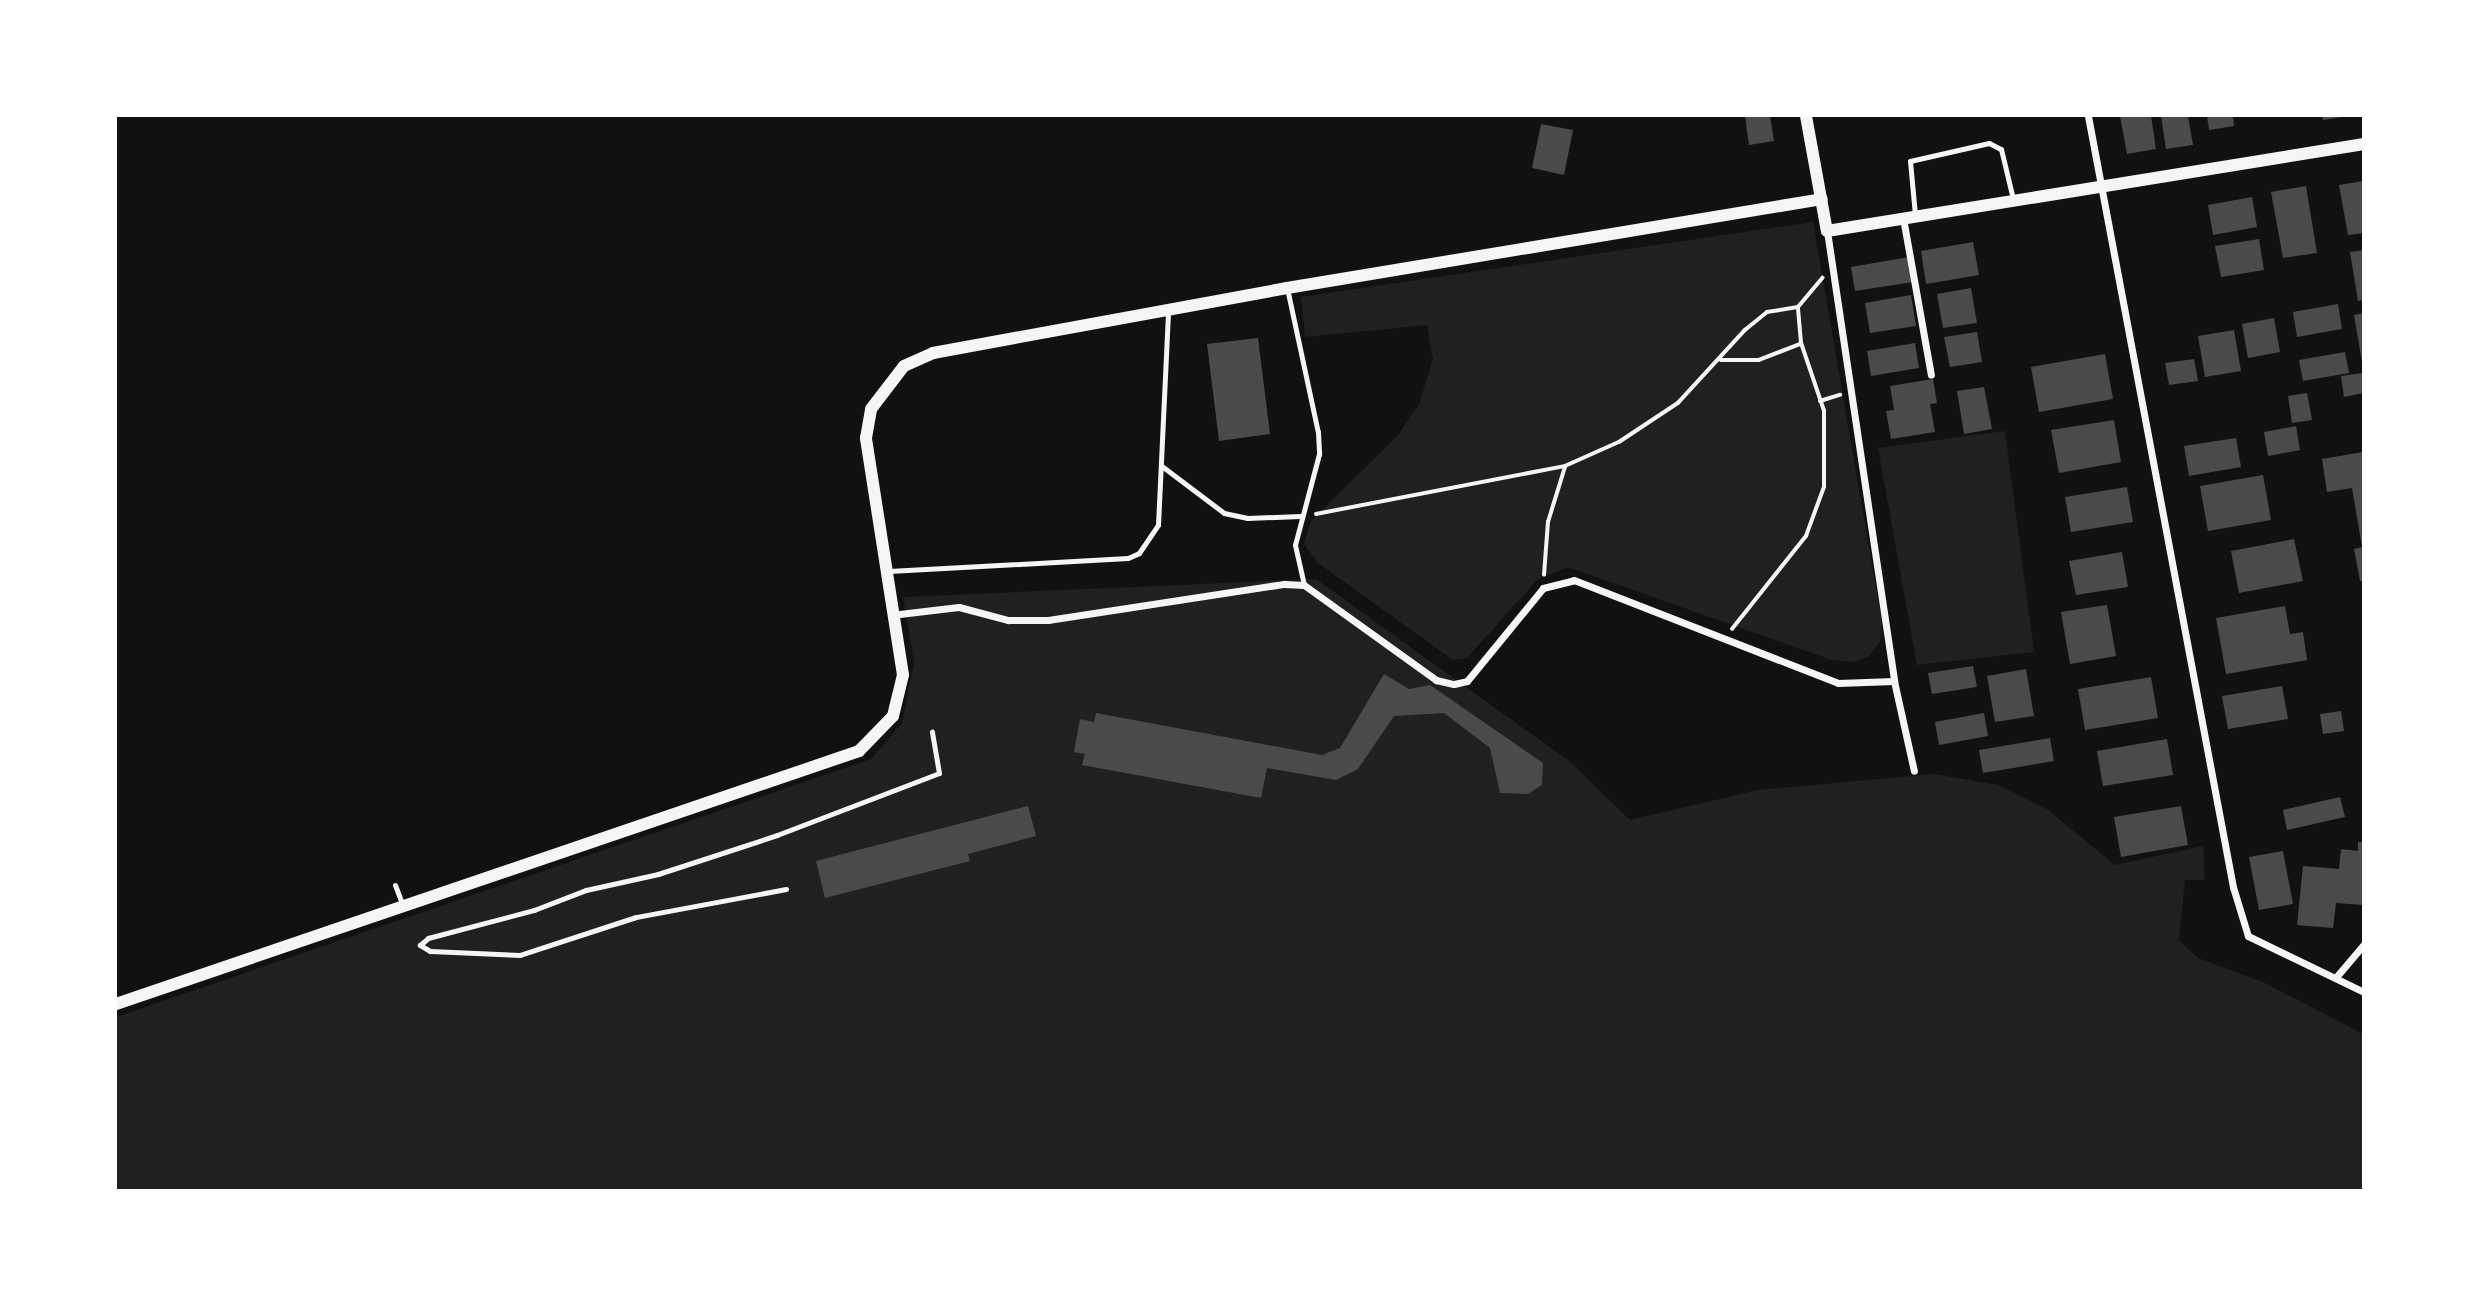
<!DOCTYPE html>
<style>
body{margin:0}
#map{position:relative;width:2479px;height:1306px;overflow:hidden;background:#111;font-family:Montserrat,sans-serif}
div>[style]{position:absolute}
.green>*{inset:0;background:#202020}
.building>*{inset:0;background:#4a4a4a}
.path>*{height:3.5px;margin:-1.75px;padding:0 1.75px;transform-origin:1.75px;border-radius:1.75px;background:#f5f5f5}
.service>*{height:5px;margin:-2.5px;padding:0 2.5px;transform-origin:2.5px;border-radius:2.5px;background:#f5f5f5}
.minor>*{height:7px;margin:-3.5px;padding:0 3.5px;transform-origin:3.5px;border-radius:3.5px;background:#f5f5f5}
.tertiary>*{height:12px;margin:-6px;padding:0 6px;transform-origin:6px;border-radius:6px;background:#f5f5f5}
span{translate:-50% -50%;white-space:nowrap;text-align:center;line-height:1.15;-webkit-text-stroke:7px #fff;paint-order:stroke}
.frame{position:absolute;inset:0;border:117px solid #fff;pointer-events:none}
</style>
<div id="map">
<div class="green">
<div style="clip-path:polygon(1813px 222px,1882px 623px,1880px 642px,1868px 657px,1852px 662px,1832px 660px,1568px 567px,1538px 579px,1467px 658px,1453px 660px,1318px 563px,1304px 544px,1311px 521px,1398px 435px,1419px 404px,1433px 359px,1427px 325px,1305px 337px,1301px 297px)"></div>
<div style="clip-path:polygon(2005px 431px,2034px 652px,1917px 665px,1878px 448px)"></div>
<div style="clip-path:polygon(1316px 579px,1573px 764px,1630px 820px,1758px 790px,1934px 774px,1998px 785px,2048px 810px,2115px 865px,2203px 846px,2205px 880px,2185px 880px,2179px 940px,2198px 958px,2265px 983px,2363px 1034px,2363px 1190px,116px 1190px,116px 1017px,871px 759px,902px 723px,914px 662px,903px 597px)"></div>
</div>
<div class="building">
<div style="clip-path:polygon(1745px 116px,1770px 116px,1774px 141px,1749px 145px)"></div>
<div style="clip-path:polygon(2120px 116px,2151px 116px,2156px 149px,2127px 154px)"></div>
<div style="clip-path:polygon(2161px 116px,2188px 116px,2193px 145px,2166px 149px)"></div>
<div style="clip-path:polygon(2207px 116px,2233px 116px,2234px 126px,2209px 130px)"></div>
<div style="clip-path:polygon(2322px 116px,2343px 116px,2343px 117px,2323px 120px)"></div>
<div style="clip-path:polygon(1541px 124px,1573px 130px,1564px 175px,1532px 168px)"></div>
<div style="clip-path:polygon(2363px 181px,2363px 233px,2348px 235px,2339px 185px)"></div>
<div style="clip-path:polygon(2306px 186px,2317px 253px,2283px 258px,2271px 192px)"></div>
<div style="clip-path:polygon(2252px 197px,2257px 227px,2213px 235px,2208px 205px)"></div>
<div style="clip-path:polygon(2259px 239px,2264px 270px,2221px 277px,2215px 246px)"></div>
<div style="clip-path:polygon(1973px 242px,1979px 275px,1926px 284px,1921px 251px)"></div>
<div style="clip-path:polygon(2363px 250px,2363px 300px,2358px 301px,2350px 252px)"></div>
<div style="clip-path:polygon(1909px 257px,1913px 282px,1855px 291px,1851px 267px)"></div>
<div style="clip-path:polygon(1971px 288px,1977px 323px,1943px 328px,1937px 294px)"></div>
<div style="clip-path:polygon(1911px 295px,1916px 326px,1870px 333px,1865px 303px)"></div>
<div style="clip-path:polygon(2338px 304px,2342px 329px,2297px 337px,2293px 312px)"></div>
<div style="clip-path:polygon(2363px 313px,2363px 362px,2362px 362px,2354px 315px)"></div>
<div style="clip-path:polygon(2274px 318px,2280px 352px,2248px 358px,2242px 324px)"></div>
<div style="clip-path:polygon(2234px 330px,2241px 371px,2205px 377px,2198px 336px)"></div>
<div style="clip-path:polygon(1977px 332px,1982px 362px,1950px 367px,1944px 337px)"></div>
<div style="clip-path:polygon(1258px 338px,1270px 434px,1219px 441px,1207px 344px)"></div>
<div style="clip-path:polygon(1915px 343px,1919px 368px,1871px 376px,1867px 351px)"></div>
<div style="clip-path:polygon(2345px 352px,2349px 373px,2303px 381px,2299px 360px)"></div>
<div style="clip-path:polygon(2105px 354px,2113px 399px,2039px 412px,2031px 367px)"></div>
<div style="clip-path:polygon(2194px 359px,2198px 381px,2169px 385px,2165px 363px)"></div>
<div style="clip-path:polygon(2363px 373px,2363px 393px,2344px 397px,2341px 376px)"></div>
<div style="clip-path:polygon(1933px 379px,1937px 403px,1930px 404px,1935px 432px,1891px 439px,1886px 411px,1894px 410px,1890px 386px)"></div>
<div style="clip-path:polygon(1984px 387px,1992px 429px,1964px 434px,1957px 391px)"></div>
<div style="clip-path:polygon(2307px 393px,2312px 420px,2292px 423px,2288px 396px)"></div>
<div style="clip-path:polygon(2114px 420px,2121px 462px,2059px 473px,2051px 430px)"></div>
<div style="clip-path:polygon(2296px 426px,2300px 450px,2268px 456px,2264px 432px)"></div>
<div style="clip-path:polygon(2236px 438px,2241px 467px,2189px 476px,2184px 446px)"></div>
<div style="clip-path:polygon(2363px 452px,2363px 581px,2360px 581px,2354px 549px,2362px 547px,2352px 488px,2327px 492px,2322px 459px)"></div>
<div style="clip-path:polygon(2263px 475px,2271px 520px,2208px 531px,2200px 486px)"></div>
<div style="clip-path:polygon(2127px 487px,2133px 522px,2071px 532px,2065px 497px)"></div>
<div style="clip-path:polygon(2294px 539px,2303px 581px,2239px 593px,2231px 551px)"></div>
<div style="clip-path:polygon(2122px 552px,2128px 587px,2076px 595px,2069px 561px)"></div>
<div style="clip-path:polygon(2107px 605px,2116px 656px,2070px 664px,2061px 612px)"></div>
<div style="clip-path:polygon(2285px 606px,2290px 634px,2303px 632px,2307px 660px,2226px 674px,2216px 618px)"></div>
<div style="clip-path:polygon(1973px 666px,1977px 687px,1932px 694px,1928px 673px)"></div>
<div style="clip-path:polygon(2026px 669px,2034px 716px,1995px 722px,1987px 676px)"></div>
<div style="clip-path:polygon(1384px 674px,1409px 689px,1430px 685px,1543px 763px,1542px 785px,1528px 794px,1500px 793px,1490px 748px,1444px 713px,1394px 716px,1358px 769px,1336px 780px,1267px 768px,1261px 798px,1082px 765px,1085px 754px,1074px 752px,1080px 719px,1094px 722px,1096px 713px,1322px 755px,1340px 748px)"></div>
<div style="clip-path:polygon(2151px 677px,2158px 718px,2085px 730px,2078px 689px)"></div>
<div style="clip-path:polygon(2282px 686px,2288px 719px,2228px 729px,2222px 696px)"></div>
<div style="clip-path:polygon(2341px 711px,2344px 731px,2323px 734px,2320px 714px)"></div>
<div style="clip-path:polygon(1984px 713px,1988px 736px,1939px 745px,1935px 722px)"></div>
<div style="clip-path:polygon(2050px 738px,2054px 761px,1983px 773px,1979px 750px)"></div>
<div style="clip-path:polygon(2167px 739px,2173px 775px,2103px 786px,2097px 751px)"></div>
<div style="clip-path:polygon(2340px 797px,2345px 817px,2287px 830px,2283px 810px)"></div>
<div style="clip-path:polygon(1028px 806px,1036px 836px,968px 854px,970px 861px,825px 898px,816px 861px)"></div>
<div style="clip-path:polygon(2181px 806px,2188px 845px,2121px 857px,2114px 817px)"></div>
<div style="clip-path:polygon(2358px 842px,2363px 842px,2363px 905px,2336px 903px,2333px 928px,2297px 925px,2303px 866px,2339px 869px,2341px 849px,2358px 851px)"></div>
<div style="clip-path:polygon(2283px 851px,2293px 904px,2259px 910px,2249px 857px)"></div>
</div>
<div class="path">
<div style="left:1721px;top:360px;width:38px"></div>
<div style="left:1759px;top:360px;width:44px;rotate:-21.3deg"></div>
<div style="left:1820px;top:401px;width:21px;rotate:-17deg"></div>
<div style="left:1316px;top:514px;width:254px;rotate:-10.9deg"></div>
<div style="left:1565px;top:466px;width:59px;rotate:-24deg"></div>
<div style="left:1619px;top:442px;width:71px;rotate:-33.5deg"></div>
<div style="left:1678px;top:403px;width:99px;rotate:-47.5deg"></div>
<div style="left:1745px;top:330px;width:28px;rotate:-39deg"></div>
<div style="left:1767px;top:312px;width:31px;rotate:-9deg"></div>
<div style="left:1798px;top:307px;width:38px;rotate:-50deg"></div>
<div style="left:1544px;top:575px;width:53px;rotate:-85.7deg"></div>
<div style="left:1548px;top:522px;width:58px;rotate:-72.8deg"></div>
<div style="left:1732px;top:629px;width:119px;rotate:-51.5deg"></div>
<div style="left:1806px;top:536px;width:52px;rotate:-69.8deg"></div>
<div style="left:1824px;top:487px;width:76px;rotate:-90deg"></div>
<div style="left:1824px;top:411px;width:72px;rotate:-108.7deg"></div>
<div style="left:1801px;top:343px;width:36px;rotate:-95deg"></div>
</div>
<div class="service">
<div style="left:1915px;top:215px;width:54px;rotate:-95.3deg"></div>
<div style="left:1910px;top:161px;width:81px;rotate:-12.8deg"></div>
<div style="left:1989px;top:143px;width:13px;rotate:27deg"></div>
<div style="left:2001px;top:149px;width:51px;rotate:76.5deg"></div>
<div style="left:1287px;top:288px;width:147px;rotate:77.9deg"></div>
<div style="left:1318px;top:432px;width:22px;rotate:87deg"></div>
<div style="left:1319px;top:454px;width:94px;rotate:104.8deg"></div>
<div style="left:1295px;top:545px;width:41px;rotate:77.3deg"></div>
<div style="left:1163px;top:467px;width:76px;rotate:37deg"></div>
<div style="left:1224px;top:513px;width:24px;rotate:12deg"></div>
<div style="left:1247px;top:518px;width:53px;rotate:-2.2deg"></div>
<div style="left:889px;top:571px;width:239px;rotate:-3.1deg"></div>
<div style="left:1128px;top:558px;width:12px;rotate:-24deg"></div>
<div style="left:1139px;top:553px;width:34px;rotate:-56deg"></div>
<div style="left:1158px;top:525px;width:215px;rotate:-87.3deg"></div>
<div style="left:395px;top:885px;width:22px;rotate:69deg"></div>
<div style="left:786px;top:889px;width:153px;rotate:169.4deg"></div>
<div style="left:636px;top:917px;width:122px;rotate:161.9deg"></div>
<div style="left:520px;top:955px;width:90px;rotate:-177.5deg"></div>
<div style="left:430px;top:951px;width:12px;rotate:-149deg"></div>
<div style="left:420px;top:945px;width:11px;rotate:-41deg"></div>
<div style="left:428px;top:938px;width:110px;rotate:-14.8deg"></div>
<div style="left:534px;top:910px;width:56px;rotate:-21deg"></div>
<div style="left:586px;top:890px;width:74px;rotate:-12.5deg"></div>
<div style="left:658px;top:874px;width:125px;rotate:-18.1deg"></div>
<div style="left:777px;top:835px;width:173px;rotate:-20.9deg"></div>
<div style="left:939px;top:773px;width:42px;rotate:-99.7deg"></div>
</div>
<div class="minor">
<div style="left:2088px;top:116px;width:785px;rotate:79.35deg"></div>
<div style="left:2233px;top:887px;width:51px;rotate:73deg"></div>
<div style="left:2248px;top:936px;width:129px;rotate:25.8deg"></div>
<div style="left:1903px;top:218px;width:159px;rotate:79.9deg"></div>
<div style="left:1827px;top:231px;width:455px;rotate:81.5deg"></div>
<div style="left:1894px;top:681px;width:92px;rotate:77.5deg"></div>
<div style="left:891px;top:615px;width:68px;rotate:-6.7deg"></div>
<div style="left:959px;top:607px;width:51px;rotate:14.9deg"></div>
<div style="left:1008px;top:620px;width:40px"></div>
<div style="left:1048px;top:620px;width:239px;rotate:-8.7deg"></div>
<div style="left:1284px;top:584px;width:20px;rotate:3deg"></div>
<div style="left:1304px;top:585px;width:163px;rotate:35.7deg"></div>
<div style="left:1436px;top:680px;width:18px;rotate:13deg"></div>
<div style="left:1454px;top:684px;width:13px;rotate:-13deg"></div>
<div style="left:1467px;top:681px;width:120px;rotate:-50.7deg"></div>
<div style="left:1543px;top:588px;width:32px;rotate:-14deg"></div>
<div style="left:1574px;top:580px;width:283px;rotate:21.3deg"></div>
<div style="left:1838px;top:683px;width:56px;rotate:-2deg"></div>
<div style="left:2337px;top:976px;width:42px;rotate:-49.8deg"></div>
</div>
<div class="tertiary">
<div style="left:1806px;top:116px;width:117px;rotate:79.7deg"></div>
<div style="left:1827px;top:231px;width:544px;rotate:-9.2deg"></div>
<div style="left:116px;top:1004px;width:785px;rotate:-18.8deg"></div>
<div style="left:859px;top:751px;width:49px;rotate:-45.8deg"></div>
<div style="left:893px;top:716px;width:42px;rotate:-76.3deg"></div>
<div style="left:903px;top:675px;width:240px;rotate:-98.9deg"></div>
<div style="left:866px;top:438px;width:29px;rotate:-80deg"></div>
<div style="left:871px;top:409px;width:54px;rotate:-52.5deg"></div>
<div style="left:904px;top:366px;width:32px;rotate:-24deg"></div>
<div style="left:933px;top:353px;width:360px;rotate:-10.4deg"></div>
<div style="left:1287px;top:288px;width:542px;rotate:-9.44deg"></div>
</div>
<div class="frame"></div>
</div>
